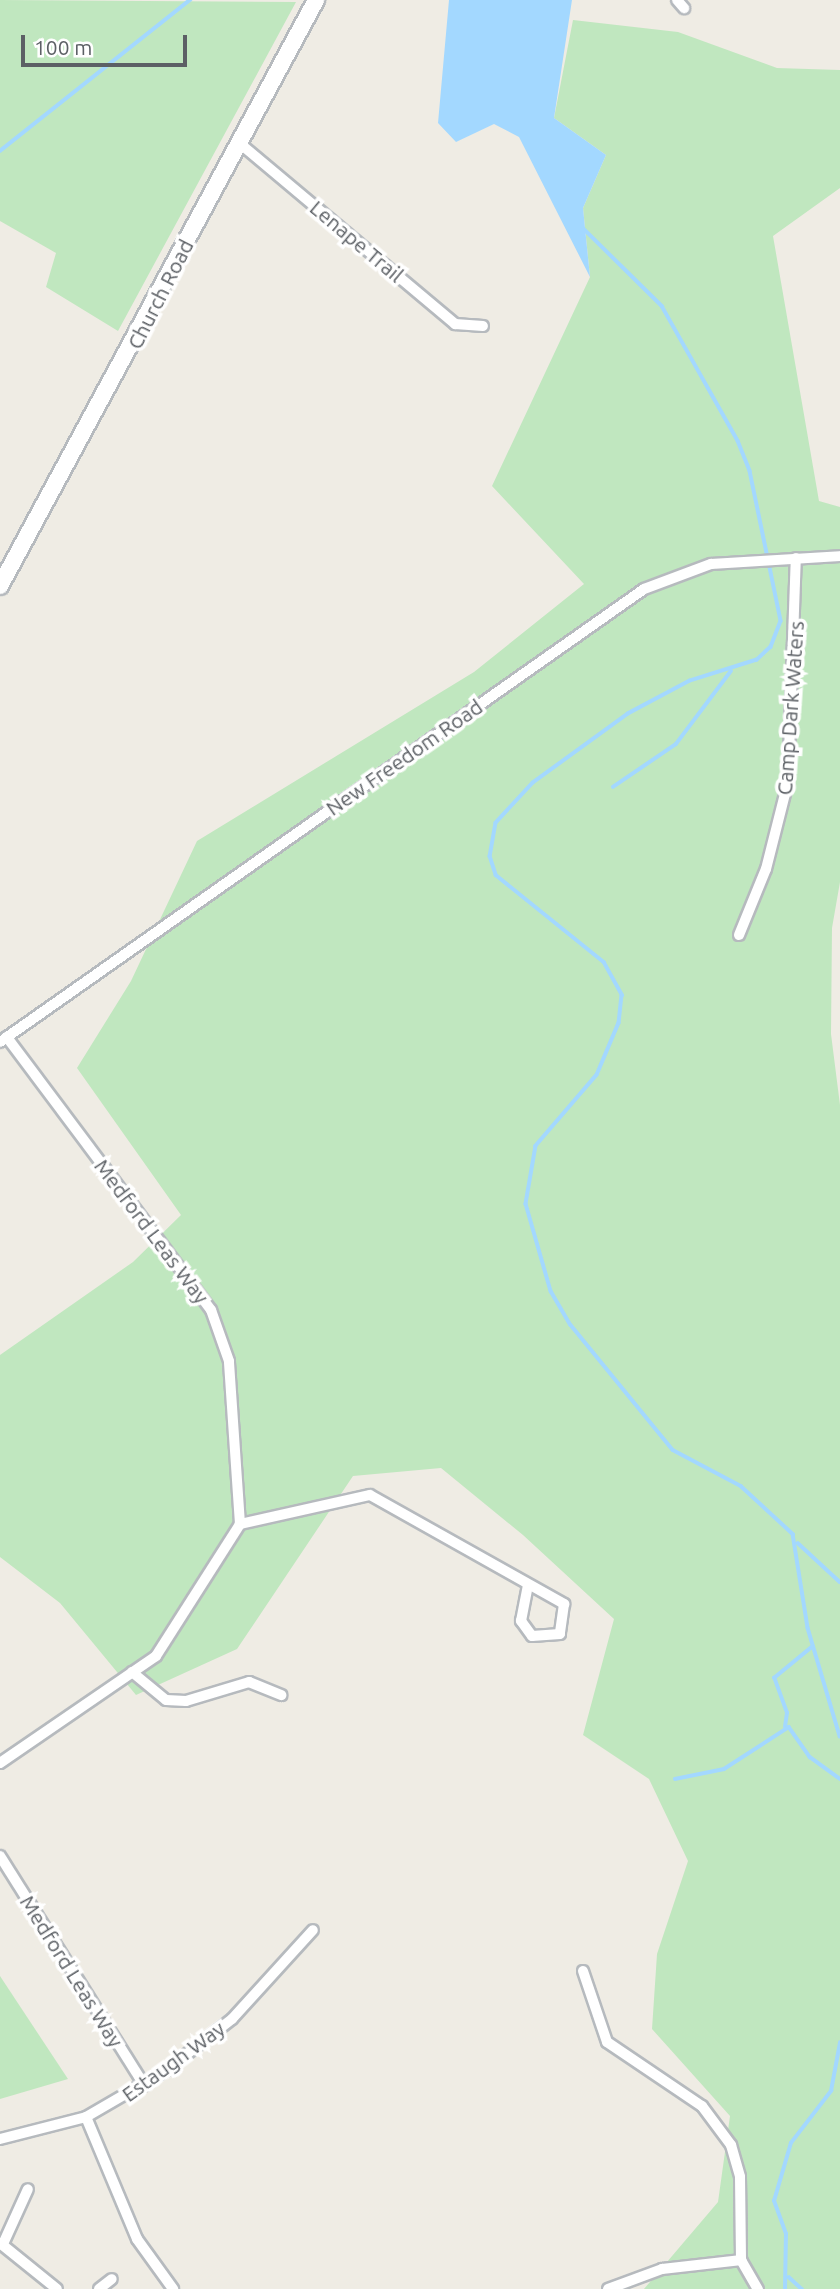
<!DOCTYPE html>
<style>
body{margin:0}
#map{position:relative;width:840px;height:2289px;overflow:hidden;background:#efece4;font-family:Ubuntu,sans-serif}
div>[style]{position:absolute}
.green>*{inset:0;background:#c0e7bf}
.water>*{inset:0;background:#a3d8ff}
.stream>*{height:3.5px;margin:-1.75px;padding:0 1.75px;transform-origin:1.75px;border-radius:1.75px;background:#a3d8ff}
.roads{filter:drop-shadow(2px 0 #b6babe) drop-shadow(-2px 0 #b6babe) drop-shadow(0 2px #b6babe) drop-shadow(0 -2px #b6babe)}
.minor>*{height:10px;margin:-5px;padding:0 5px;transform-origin:5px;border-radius:5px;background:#fff}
.secondary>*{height:16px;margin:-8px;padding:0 8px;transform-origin:8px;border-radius:8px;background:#fff}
span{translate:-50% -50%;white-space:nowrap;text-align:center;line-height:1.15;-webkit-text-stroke:7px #fff;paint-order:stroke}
.street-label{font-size:21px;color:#5c6065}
.scale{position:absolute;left:21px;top:35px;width:166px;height:32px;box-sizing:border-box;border:4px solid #5c6065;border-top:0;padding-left:9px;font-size:21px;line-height:24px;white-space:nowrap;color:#5c6065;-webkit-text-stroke:5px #fff;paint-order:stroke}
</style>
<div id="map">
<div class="green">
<div style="clip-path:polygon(0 0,296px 2px,118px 331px,46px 287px,56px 253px,0 221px)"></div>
<div style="clip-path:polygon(573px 20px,678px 32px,777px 68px,840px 70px,840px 188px,773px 236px,819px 501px,840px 507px,840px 882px,832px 928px,831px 1034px,840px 1105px,840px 2289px,644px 2289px,718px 2202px,730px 2116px,652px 2029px,657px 1954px,688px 1861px,649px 1779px,583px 1735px,614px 1619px,523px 1535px,441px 1468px,353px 1476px,237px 1649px,136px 1695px,60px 1603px,0 1557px,0 1355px,133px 1262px,181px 1215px,77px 1068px,131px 981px,197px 841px,474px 672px,584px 584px,492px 486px,590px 277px,583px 208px,606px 155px,554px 118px)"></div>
<div style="clip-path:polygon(0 1976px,68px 2079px,0 2099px)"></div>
</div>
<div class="water">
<div style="clip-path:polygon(449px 0,572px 0,554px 118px,606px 155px,583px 208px,590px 277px,519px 137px,494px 124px,456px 142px,438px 123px)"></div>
</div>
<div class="stream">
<div style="left:0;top:151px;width:243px;rotate:-38.5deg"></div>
<div style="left:584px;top:229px;width:110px;rotate:44.6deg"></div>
<div style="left:662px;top:306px;width:155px;rotate:60.6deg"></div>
<div style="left:738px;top:441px;width:32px;rotate:68deg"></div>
<div style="left:750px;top:471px;width:153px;rotate:78.3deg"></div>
<div style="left:781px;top:621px;width:28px;rotate:111deg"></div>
<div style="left:771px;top:647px;width:19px;rotate:137deg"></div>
<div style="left:757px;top:660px;width:70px;rotate:162.6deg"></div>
<div style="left:690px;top:681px;width:70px;rotate:152deg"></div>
<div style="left:628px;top:714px;width:117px;rotate:144deg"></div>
<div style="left:533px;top:783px;width:54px;rotate:132.8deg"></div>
<div style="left:496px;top:823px;width:34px;rotate:100deg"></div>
<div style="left:490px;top:856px;width:20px;rotate:72deg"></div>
<div style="left:496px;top:875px;width:139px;rotate:38.9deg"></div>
<div style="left:604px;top:962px;width:38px;rotate:61deg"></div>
<div style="left:622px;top:995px;width:28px;rotate:96deg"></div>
<div style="left:619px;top:1023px;width:56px;rotate:112.9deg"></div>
<div style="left:597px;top:1075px;width:94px;rotate:130.7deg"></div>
<div style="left:536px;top:1146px;width:59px;rotate:99.8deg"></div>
<div style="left:526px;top:1204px;width:91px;rotate:74deg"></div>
<div style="left:551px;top:1291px;width:39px;rotate:60deg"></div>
<div style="left:571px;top:1325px;width:161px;rotate:50.8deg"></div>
<div style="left:673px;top:1450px;width:77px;rotate:27.9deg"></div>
<div style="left:741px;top:1486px;width:71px;rotate:42.7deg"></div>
<div style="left:793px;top:1534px;width:95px;rotate:80.9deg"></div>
<div style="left:808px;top:1628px;width:113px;rotate:73.5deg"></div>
<div style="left:613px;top:787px;width:76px;rotate:-34.3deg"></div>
<div style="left:676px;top:744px;width:91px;rotate:-53deg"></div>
<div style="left:798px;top:1543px;width:57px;rotate:42.9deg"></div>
<div style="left:785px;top:1727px;width:14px;rotate:-82deg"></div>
<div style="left:787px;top:1713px;width:37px;rotate:-110deg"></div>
<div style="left:774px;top:1678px;width:50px;rotate:-39.4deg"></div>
<div style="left:675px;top:1779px;width:50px;rotate:-11.5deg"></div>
<div style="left:724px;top:1769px;width:77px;rotate:-32.9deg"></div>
<div style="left:789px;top:1727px;width:37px;rotate:55deg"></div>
<div style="left:810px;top:1757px;width:37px;rotate:36deg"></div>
<div style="left:789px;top:2277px;width:18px;rotate:43deg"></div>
<div style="left:785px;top:2289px;width:55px;rotate:-89deg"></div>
<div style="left:786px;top:2234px;width:35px;rotate:-110deg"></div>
<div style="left:774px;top:2201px;width:60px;rotate:-73.7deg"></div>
<div style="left:791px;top:2143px;width:66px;rotate:-52.4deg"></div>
<div style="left:831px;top:2091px;width:49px;rotate:-79.4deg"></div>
</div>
<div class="roads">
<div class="minor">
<div style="left:677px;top:0;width:11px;rotate:49deg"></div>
<div style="left:237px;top:141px;width:285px;rotate:40deg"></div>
<div style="left:455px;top:324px;width:28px;rotate:4deg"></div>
<div style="left:739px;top:935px;width:71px;rotate:-67.8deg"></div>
<div style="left:766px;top:869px;width:90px;rotate:-75.8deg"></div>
<div style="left:788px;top:782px;width:224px;rotate:-88deg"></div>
<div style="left:0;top:1042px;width:787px;rotate:-35.12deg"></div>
<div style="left:644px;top:589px;width:72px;rotate:-20.5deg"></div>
<div style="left:711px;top:564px;width:129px;rotate:-3.5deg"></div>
<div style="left:240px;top:1524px;width:133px;rotate:-12.6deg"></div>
<div style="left:370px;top:1495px;width:223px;rotate:29.3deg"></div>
<div style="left:564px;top:1604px;width:30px;rotate:98deg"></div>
<div style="left:560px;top:1634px;width:28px;rotate:176deg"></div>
<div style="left:532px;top:1636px;width:19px;rotate:-126deg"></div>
<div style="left:521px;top:1621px;width:36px;rotate:-79deg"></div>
<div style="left:132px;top:1672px;width:44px;rotate:39.5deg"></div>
<div style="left:166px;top:1700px;width:20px;rotate:3deg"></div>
<div style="left:186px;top:1701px;width:66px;rotate:-16.8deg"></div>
<div style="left:249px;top:1682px;width:35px;rotate:22deg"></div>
<div style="left:0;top:1763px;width:189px;rotate:-34.4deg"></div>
<div style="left:156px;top:1656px;width:156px;rotate:-57.5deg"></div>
<div style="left:240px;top:1524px;width:163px;rotate:-93.9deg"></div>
<div style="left:229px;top:1361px;width:54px;rotate:-109.4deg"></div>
<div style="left:211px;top:1310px;width:341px;rotate:-126.8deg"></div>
<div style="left:0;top:1856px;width:271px;rotate:57.8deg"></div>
<div style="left:583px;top:1971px;width:75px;rotate:71.3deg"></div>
<div style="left:607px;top:2042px;width:115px;rotate:34deg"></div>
<div style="left:702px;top:2106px;width:49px;rotate:53.4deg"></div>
<div style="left:731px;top:2145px;width:33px;rotate:74deg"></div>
<div style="left:740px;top:2177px;width:83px;rotate:89.3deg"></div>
<div style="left:741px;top:2260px;width:34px;rotate:60deg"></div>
<div style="left:86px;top:2117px;width:132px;rotate:67.3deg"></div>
<div style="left:137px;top:2239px;width:62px;rotate:54.2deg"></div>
<div style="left:0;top:2139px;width:89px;rotate:-14.3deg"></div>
<div style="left:86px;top:2117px;width:91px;rotate:-30.2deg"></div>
<div style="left:165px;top:2071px;width:85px;rotate:-37.8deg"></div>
<div style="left:232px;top:2019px;width:120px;rotate:-47.7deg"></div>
<div style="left:0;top:2243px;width:73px;rotate:38.9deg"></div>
<div style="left:3px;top:2244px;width:60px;rotate:-65.6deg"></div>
<div style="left:99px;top:2289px;width:16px;rotate:-38deg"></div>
<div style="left:608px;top:2289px;width:58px;rotate:-20.3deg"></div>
<div style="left:662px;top:2269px;width:80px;rotate:-6.5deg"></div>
</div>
<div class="secondary">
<div style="left:0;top:586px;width:666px;rotate:-61.66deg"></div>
</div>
</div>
<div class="street-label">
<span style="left:357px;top:241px;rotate:40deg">Lenape Trail</span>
<span style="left:160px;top:294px;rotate:-63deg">Church Road</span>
<span style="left:790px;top:708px;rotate:-86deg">Camp Dark Waters</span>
<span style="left:404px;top:757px;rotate:-35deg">New Freedom Road</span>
<span style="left:152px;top:1231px;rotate:53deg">Medford Leas Way</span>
<span style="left:72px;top:1971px;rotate:58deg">Medford Leas Way</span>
<span style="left:173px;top:2061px;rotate:-36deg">Estaugh Way</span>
</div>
<div class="scale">100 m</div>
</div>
